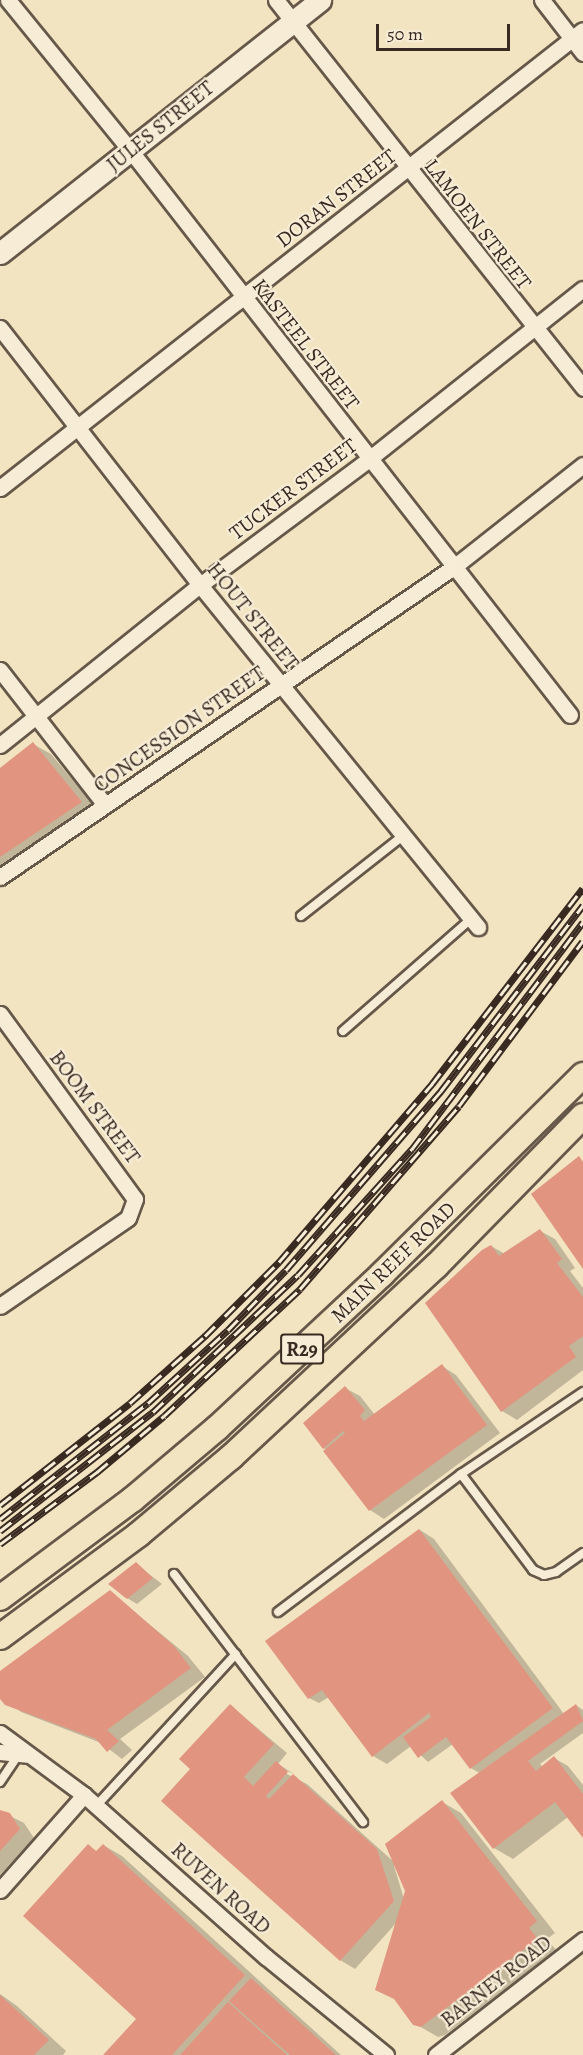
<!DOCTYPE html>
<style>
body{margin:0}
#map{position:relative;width:583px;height:2055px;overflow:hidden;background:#f2e4c1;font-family:Alegreya,serif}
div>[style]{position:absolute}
.shadow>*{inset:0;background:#0003}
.building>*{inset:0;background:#e19480}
.roads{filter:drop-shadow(2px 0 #665849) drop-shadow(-2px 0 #665849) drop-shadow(0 2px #665849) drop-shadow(0 -2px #665849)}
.service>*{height:8px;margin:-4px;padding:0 4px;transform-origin:4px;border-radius:4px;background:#f7edd7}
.minor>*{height:15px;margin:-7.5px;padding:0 7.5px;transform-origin:7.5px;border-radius:7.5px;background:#f7edd7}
.secondary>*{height:21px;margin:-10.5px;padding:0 10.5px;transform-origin:10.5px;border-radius:10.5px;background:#f7edd7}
.primary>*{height:24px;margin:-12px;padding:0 12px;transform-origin:12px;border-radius:12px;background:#f2e4c1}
.rail>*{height:7px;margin-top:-3.5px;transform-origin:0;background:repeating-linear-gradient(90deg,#f7edd7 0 14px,#382921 0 28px);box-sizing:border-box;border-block:2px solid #382921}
span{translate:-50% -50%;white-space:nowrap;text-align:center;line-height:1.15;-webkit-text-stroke:4.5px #f7edd7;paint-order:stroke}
.shield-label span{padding:2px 4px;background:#f7edd7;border:2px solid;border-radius:4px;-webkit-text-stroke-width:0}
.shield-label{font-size:20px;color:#382921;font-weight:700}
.street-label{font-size:21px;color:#382921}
.scale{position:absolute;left:376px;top:24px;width:134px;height:27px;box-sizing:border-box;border:3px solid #382921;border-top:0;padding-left:8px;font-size:18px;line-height:21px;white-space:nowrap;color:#382921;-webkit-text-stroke:4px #f7edd7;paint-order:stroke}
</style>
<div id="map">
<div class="shadow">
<div style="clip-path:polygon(33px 744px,51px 754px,100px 813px,0 878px,0 769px)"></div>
<div style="clip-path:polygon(540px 1231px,555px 1239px,575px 1268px,570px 1271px,583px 1288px,583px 1370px,517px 1420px,502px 1411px,427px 1304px,491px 1246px,505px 1254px)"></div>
<div style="clip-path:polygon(442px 1366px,456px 1375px,500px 1433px,384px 1519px,370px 1510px,324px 1448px,345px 1388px,360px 1396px,375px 1415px)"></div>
<div style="clip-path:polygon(420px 1530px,434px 1539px,564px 1714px,576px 1705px,583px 1710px,583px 1733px,540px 1764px,543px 1767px,554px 1758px,568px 1766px,583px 1785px,583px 1835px,568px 1817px,513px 1859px,494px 1848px,481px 1774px,471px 1768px,453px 1744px,428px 1762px,411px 1746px,387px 1764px,373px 1756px,329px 1697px,319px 1703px,309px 1698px)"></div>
<div style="clip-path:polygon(136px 1564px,162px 1584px,137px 1604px,127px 1598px)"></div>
<div style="clip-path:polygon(110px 1592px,188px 1656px,205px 1677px,120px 1739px,132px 1750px,122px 1759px,101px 1743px,21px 1712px,0 1696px,0 1673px)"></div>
<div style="clip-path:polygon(evenodd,231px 1706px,287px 1753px,278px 1764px,294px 1774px,287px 1771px,287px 1774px,307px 1784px,394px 1862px,442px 1802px,461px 1813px,555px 1933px,547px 1939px,556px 1950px,445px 2035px,438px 2037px,419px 2026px,397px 1922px,355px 1969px,340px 1960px,192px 1769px,231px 1706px,396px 1865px,407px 1890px,404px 1899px,394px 1866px,396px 1865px)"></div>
<div style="clip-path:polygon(0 1811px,24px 1823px,34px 1838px,0 1875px)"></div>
<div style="clip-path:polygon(103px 1845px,122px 1856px,341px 2055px,105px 2055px,138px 2019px,88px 1846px,98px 1852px)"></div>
<div style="clip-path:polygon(0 1994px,17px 2006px,66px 2051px,63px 2055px,0 2055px)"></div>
</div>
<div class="building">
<div style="clip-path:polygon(33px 742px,82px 802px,0 857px,0 768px)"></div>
<div style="clip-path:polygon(579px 1156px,583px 1162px,583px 1269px,531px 1194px)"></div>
<div style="clip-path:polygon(540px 1229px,562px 1259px,557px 1263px,583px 1297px,583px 1336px,569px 1346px,576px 1357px,501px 1412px,425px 1303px,482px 1250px,491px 1245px,499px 1256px)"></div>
<div style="clip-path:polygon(442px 1364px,487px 1425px,369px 1511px,323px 1451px,345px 1433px,343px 1431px,323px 1449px,303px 1423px,345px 1386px,365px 1410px,360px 1416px,364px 1421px)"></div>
<div style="clip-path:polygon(419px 1529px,553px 1708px,470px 1769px,446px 1737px,418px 1758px,403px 1737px,431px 1717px,429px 1713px,372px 1757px,322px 1690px,308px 1699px,265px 1641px)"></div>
<div style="clip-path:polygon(136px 1562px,153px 1578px,127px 1599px,108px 1584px)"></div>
<div style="clip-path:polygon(110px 1590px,174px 1646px,191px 1668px,107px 1730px,119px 1741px,107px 1752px,96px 1739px,5px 1705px,0 1699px,0 1671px)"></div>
<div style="clip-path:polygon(230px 1704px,274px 1744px,244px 1777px,253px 1786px,276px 1761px,288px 1772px,266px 1796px,269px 1799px,293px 1774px,377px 1849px,394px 1901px,340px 1961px,161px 1801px,190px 1769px,179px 1759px)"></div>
<div style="clip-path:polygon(576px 1704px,583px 1721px,528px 1761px,536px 1771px,554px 1756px,583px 1794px,583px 1838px,555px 1802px,493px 1849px,450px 1793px)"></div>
<div style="clip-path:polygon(442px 1800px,537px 1921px,529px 1928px,538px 1939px,421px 2027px,413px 2025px,394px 1999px,375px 1990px,405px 1891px,385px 1844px)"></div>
<div style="clip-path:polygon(0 1810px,10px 1813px,20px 1829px,0 1851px)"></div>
<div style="clip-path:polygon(88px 1844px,96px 1851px,103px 1844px,245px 1975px,172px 2055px,103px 2055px,136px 2019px,23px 1916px)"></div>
<div style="clip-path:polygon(251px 1978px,336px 2055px,290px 2055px,229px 2001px)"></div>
<div style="clip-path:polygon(0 1995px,49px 2040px,34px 2055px,0 2055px)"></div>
<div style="clip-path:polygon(228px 2002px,287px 2055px,180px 2055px)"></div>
</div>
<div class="roads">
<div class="service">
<div style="left:301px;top:916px;width:131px;rotate:-38.2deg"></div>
<div style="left:343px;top:1031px;width:170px;rotate:-41.2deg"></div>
<div style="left:461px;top:1474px;width:120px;rotate:53.1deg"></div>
<div style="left:533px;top:1570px;width:12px;rotate:24deg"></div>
<div style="left:544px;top:1575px;width:12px;rotate:-14deg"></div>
<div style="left:556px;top:1572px;width:33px;rotate:-35deg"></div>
<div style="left:174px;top:1574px;width:312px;rotate:52.7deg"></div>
<div style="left:278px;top:1612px;width:229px;rotate:-37deg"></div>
<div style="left:461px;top:1474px;width:147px;rotate:-33.9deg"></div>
<div style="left:0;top:1782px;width:34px;rotate:-56deg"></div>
<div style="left:97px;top:1805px;width:205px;rotate:-47.4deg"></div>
</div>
<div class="minor">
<div style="left:8px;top:0;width:193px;rotate:50.9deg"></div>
<div style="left:130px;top:150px;width:716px;rotate:52.09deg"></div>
<div style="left:276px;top:0;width:495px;rotate:51.6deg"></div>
<div style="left:542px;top:0;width:67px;rotate:52.3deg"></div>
<div style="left:0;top:328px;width:326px;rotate:52.1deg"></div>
<div style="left:200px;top:585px;width:441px;rotate:50.9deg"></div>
<div style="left:0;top:488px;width:741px;rotate:-38.15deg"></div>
<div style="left:0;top:670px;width:171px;rotate:52.1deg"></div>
<div style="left:0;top:745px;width:256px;rotate:-38.7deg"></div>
<div style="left:200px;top:585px;width:211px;rotate:-36.7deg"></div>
<div style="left:369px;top:459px;width:273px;rotate:-38.5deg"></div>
<div style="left:0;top:877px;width:551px;rotate:-34.35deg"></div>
<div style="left:455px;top:566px;width:163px;rotate:-38.3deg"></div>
<div style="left:0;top:1014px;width:229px;rotate:53.9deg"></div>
<div style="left:135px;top:1199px;width:20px;rotate:110deg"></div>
<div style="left:128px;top:1218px;width:155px;rotate:145.5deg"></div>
<div style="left:0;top:1733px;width:104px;rotate:36.4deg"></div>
<div style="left:84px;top:1795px;width:244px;rotate:41.7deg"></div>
<div style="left:266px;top:1957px;width:155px;rotate:39.2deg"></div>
<div style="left:0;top:1752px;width:27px;rotate:6deg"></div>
<div style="left:0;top:1890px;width:127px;rotate:-48.5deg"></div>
<div style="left:436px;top:2055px;width:187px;rotate:-38deg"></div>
</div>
<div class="secondary">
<div style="left:0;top:253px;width:408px;rotate:-38.3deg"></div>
</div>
<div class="primary">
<div style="left:0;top:1598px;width:166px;rotate:-36.7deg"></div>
<div style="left:133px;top:1499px;width:110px;rotate:-40.2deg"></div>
<div style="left:217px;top:1428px;width:226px;rotate:-43deg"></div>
<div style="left:382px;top:1274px;width:283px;rotate:-44.7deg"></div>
<div style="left:0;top:1637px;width:173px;rotate:-36.5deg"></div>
<div style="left:139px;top:1534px;width:120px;rotate:-39.9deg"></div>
<div style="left:231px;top:1457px;width:280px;rotate:-43deg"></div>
<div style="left:436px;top:1266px;width:210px;rotate:-45.6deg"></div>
</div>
</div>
<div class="rail">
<div style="left:0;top:1505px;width:165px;rotate:-38.1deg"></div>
<div style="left:130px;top:1403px;width:101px;rotate:-41.8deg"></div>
<div style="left:205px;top:1336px;width:105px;rotate:-45deg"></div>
<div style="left:279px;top:1262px;width:235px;rotate:-49.3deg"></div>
<div style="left:432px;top:1084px;width:247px;rotate:-52.4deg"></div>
<div style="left:0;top:1519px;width:188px;rotate:-38.1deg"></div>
<div style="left:148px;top:1403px;width:108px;rotate:-42.4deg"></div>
<div style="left:228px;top:1330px;width:83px;rotate:-46deg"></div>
<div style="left:286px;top:1270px;width:237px;rotate:-49.1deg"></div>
<div style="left:441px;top:1091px;width:234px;rotate:-52.6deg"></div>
<div style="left:0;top:1531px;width:194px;rotate:-37.9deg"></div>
<div style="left:153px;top:1412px;width:199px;rotate:-43.4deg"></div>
<div style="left:298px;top:1275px;width:170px;rotate:-47.9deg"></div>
<div style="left:412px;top:1149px;width:284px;rotate:-53deg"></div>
<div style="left:0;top:1544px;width:121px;rotate:-36.6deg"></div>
<div style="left:97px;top:1472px;width:87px;rotate:-39.9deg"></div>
<div style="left:164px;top:1416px;width:186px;rotate:-43deg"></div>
<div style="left:300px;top:1289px;width:242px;rotate:-49deg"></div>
<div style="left:459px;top:1106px;width:206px;rotate:-53.1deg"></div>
</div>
<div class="shield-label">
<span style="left:302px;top:1349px">R29</span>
</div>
<div class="street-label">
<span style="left:160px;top:126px;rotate:-39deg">JULES STREET</span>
<span style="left:336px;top:198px;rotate:-38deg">DORAN STREET</span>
<span style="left:478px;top:224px;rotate:52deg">LAMOEN STREET</span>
<span style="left:306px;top:344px;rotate:52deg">KASTEEL STREET</span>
<span style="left:293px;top:489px;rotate:-37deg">TUCKER STREET</span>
<span style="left:253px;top:616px;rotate:51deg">HOUT STREET</span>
<span style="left:179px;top:729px;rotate:-35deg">CONCESSION STREET</span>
<span style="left:95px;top:1107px;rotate:53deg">BOOM STREET</span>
<span style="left:393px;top:1262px;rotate:-44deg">MAIN REEF ROAD</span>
<span style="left:221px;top:1888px;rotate:42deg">RUVEN ROAD</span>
<span style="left:496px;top:1981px;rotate:-38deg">BARNEY ROAD</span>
</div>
<div class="scale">50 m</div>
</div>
